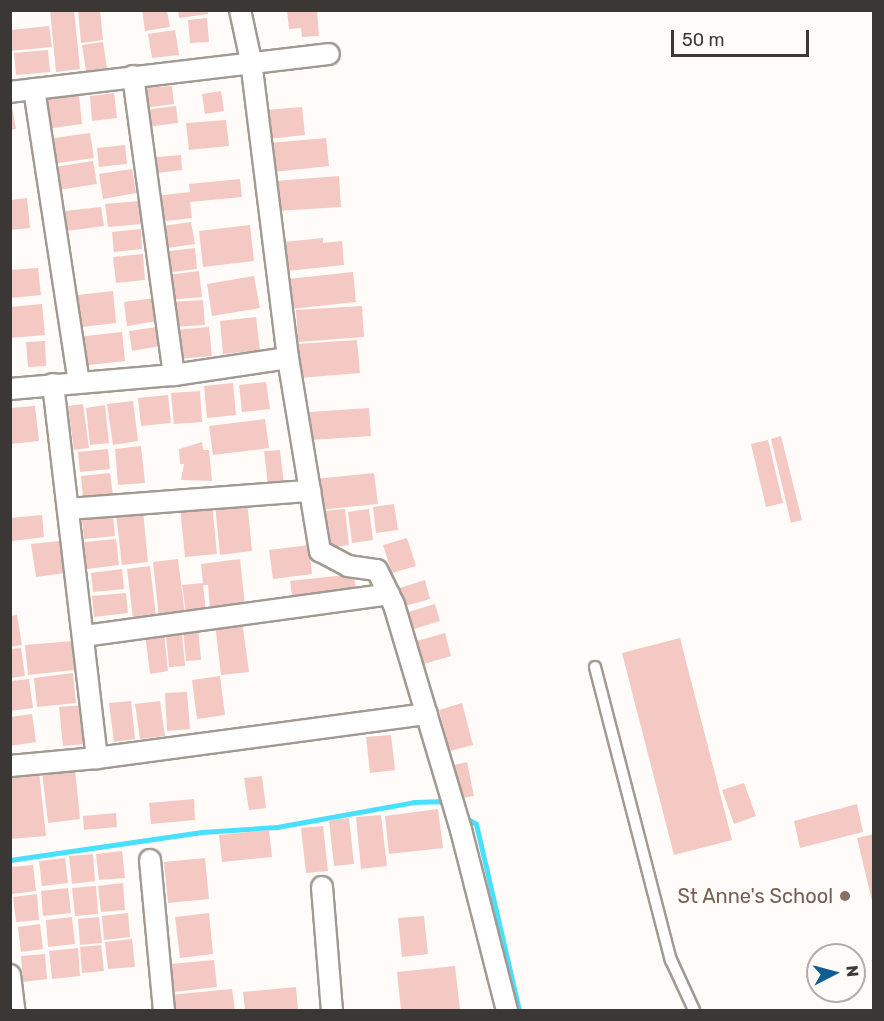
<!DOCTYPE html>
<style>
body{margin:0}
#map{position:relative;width:884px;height:1021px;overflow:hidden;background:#fefbf8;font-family:Rubik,sans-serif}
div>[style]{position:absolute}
.stream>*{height:5px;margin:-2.5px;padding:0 2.5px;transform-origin:2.5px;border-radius:2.5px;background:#49e0fd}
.building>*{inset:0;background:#f5c9c3}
.roads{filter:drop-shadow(2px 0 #a19a92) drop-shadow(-2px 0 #a19a92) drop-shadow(0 2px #a19a92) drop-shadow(0 -2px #a19a92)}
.service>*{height:10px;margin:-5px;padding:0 5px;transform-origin:5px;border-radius:5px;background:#fff}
.minor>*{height:20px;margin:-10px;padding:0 10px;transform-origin:10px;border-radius:10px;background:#fff}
.dots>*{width:16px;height:16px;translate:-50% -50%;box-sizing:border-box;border:3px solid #fefbf8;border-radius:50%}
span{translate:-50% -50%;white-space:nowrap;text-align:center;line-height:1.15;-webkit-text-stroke:4.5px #fefbf8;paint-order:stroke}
.education-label{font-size:20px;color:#785e54}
.right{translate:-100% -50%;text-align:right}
.frame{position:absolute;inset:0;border:12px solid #3a3734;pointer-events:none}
.north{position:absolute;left:806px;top:943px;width:60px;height:60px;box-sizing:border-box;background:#fefbf8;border:2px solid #b0adaa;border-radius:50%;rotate:84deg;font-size:16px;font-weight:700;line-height:24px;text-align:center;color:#3a3734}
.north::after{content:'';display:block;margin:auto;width:21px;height:27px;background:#0f5e91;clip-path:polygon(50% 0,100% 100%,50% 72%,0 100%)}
.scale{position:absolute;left:671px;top:30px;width:138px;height:27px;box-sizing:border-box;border:3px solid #3a3734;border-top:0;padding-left:8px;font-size:18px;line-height:21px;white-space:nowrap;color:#3a3734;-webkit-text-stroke:4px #fefbf8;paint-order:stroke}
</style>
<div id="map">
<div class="stream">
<div style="left:464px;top:817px;width:14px;rotate:30deg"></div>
<div style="left:476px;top:824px;width:191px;rotate:77deg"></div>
<div style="left:10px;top:860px;width:194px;rotate:-8.3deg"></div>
<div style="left:202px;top:832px;width:75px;rotate:-3.8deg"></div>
<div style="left:277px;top:827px;width:139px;rotate:-10.3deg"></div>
<div style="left:414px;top:802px;width:25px;rotate:-2deg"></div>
<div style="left:439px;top:801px;width:11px;rotate:34deg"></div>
</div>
<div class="building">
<div style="clip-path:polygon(50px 10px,74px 10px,80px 69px,56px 72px)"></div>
<div style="clip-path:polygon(78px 10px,100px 10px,103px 40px,81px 43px)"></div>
<div style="clip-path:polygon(142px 10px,167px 10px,170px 27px,145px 31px)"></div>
<div style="clip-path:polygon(178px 10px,208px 10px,208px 14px,179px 18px)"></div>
<div style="clip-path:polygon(287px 10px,317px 10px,319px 36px,302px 37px,301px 28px,289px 29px)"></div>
<div style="clip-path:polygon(207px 18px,209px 42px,190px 43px,188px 20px)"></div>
<div style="clip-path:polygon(49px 26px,52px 47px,10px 51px,10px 30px)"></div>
<div style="clip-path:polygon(175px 30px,179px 55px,152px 58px,148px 34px)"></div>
<div style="clip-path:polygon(103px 42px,107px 68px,86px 71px,82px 45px)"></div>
<div style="clip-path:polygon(48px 50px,50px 72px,16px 75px,14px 53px)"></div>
<div style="clip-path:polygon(172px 86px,174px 104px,143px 108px,141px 88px)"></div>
<div style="clip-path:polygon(221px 91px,224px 111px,205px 114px,202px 94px)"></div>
<div style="clip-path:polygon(114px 93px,117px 118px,92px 121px,90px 96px)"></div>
<div style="clip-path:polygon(79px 95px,82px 124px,46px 129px,42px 99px)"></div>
<div style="clip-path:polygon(10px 96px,16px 129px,10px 130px)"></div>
<div style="clip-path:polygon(176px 106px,178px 123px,146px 127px,144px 110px)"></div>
<div style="clip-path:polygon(302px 107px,305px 135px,268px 139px,265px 110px)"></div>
<div style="clip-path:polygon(226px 120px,229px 146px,189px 150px,186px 123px)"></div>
<div style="clip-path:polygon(90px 133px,94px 158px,51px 164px,47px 139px)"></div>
<div style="clip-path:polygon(326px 138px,329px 166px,273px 172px,270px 143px)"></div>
<div style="clip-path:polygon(125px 145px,127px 164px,99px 167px,97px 148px)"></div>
<div style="clip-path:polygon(181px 155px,182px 170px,148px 174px,146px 158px)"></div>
<div style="clip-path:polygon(93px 161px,97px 184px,51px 191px,48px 168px)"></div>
<div style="clip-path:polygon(132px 169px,136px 193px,103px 199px,99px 174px)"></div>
<div style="clip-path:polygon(339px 176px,341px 207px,277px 211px,275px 181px)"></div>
<div style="clip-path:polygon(240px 179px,242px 197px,190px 202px,192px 218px,157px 222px,155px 196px,190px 192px,189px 184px)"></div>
<div style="clip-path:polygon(27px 198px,30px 228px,10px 230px,10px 200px)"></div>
<div style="clip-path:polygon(139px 201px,142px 224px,108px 227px,105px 204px)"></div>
<div style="clip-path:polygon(101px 207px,104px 226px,59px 232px,56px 212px)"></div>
<div style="clip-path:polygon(191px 222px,195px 244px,160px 249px,157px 227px)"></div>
<div style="clip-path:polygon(250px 225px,254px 261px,203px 267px,199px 231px)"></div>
<div style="clip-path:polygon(141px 229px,142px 249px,114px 252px,112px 232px)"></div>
<div style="clip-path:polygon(323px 238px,323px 243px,342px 241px,344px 265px,287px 271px,284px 242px)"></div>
<div style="clip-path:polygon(195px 248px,197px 269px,164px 273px,162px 252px)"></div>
<div style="clip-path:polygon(143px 254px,145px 280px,116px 283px,113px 257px)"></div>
<div style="clip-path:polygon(38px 268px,41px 295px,10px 298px,10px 270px)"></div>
<div style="clip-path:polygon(199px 271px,202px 297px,169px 300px,167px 275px)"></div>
<div style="clip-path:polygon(353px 272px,356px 302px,291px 309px,288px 279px)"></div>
<div style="clip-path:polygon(254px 276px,260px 308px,212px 316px,207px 284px)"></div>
<div style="clip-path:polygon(113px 291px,116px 323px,73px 328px,69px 296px)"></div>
<div style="clip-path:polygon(155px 298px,158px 321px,127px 326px,124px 302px)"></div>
<div style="clip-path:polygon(203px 300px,205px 325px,173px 327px,171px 302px)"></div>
<div style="clip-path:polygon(42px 304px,45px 335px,10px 338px,10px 307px)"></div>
<div style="clip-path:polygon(362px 306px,364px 337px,298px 342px,296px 310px)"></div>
<div style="clip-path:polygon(256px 317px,260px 350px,223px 354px,220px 321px)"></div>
<div style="clip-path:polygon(157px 327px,160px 346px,132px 351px,129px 331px)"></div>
<div style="clip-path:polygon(209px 327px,212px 356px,177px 359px,175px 330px)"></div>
<div style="clip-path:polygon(122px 332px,125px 361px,80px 366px,77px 337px)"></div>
<div style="clip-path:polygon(357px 340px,360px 373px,299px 378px,296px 344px)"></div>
<div style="clip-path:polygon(45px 341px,46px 366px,28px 367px,26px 342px)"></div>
<div style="clip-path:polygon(266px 382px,270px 409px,242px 412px,239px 385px)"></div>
<div style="clip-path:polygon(233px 383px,236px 415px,207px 418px,204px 386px)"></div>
<div style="clip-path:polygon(200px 391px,202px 422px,174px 424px,171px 393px)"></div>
<div style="clip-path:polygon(168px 395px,171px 423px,141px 426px,138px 398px)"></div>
<div style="clip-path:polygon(133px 401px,138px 441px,113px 445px,107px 404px)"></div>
<div style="clip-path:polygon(83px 404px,89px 448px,74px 450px,68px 406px)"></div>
<div style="clip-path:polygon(105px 405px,109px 443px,90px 445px,86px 408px)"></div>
<div style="clip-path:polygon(35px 406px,39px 441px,10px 444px,10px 408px)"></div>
<div style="clip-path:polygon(369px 408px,371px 436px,311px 440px,310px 412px)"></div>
<div style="clip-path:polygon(265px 419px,269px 448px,213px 455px,209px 426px)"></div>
<div style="clip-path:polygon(781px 436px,802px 520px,791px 523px,771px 439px)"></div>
<div style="clip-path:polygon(768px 440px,783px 503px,766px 507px,751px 444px)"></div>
<div style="clip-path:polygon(202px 442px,203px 450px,209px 450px,212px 481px,181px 480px,184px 464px,180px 464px,179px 449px)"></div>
<div style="clip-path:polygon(141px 446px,145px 483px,118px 485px,115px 449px)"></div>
<div style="clip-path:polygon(108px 449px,110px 469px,80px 472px,78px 452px)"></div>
<div style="clip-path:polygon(280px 450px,284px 485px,268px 486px,264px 451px)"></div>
<div style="clip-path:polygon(110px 473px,113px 495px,83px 498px,81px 476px)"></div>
<div style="clip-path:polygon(374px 473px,378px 504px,318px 510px,315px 479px)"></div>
<div style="clip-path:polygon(247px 501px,252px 551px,220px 555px,215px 504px)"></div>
<div style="clip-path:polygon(212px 503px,217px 554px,185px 557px,180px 507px)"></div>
<div style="clip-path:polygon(394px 504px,398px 530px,376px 533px,373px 507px)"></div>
<div style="clip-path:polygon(345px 509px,349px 545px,327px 548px,323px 511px)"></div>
<div style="clip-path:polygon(369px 509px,373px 540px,352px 543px,348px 512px)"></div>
<div style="clip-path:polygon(143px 511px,148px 562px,122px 565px,116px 514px)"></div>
<div style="clip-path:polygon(42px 515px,44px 537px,12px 541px,10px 518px)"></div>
<div style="clip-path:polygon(113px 516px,115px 536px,84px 539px,82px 519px)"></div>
<div style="clip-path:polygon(407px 538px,416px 566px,392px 573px,383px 545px)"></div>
<div style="clip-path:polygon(116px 539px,119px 565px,87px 569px,84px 542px)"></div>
<div style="clip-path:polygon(60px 541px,65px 573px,36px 577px,31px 544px)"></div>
<div style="clip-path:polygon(309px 545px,312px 574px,273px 579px,269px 550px)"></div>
<div style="clip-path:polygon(178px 559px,185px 615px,159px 618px,153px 562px)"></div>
<div style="clip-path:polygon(240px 559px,245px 606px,210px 608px,208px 585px,203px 585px,206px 611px,186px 613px,182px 585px,203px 583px,201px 564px)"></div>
<div style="clip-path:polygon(150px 566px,156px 616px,133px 619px,127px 569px)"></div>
<div style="clip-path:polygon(122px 569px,124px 589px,93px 592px,91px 573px)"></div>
<div style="clip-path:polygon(354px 574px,356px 595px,293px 602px,290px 581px)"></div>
<div style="clip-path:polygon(425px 580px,430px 599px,405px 606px,400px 588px)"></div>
<div style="clip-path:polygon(126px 593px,128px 613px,94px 617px,92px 596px)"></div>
<div style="clip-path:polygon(435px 604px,440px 621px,411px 630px,405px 613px)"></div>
<div style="clip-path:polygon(17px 615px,22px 645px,10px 647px,10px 616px)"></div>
<div style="clip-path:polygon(242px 621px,249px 672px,221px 675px,215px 624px)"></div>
<div style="clip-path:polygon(198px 628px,201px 660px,186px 661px,183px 629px)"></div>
<div style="clip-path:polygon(164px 632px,168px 671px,150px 674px,145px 634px)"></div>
<div style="clip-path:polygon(445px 633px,451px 656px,420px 665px,413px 642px)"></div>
<div style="clip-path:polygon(182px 634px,185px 666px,169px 667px,166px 636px)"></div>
<div style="clip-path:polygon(680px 638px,732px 840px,674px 855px,622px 653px)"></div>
<div style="clip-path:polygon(72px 641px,75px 670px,28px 675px,25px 645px)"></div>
<div style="clip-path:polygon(21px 648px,25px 676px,10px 678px,10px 649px)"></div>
<div style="clip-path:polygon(73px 673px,76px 703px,37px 707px,34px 678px)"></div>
<div style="clip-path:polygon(220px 676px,225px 715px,197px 719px,192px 680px)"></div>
<div style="clip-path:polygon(29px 679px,33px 708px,10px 711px,10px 681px)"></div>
<div style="clip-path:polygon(187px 692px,190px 729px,167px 731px,165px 693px)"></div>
<div style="clip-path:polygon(131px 701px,135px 739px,114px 742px,109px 703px)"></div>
<div style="clip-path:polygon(160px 701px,165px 736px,140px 739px,135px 704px)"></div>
<div style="clip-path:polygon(462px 703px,473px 745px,450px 751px,439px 710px)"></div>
<div style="clip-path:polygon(83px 705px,87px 744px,63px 746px,59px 707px)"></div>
<div style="clip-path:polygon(32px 714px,36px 742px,10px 746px,10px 717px)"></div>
<div style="clip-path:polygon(391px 735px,395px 770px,370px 773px,366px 737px)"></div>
<div style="clip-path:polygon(467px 762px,474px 796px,457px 799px,450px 766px)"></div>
<div style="clip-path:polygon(75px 769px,80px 819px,48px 823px,42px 772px)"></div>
<div style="clip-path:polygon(39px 772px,46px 836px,10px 839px,10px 775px)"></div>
<div style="clip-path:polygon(262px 776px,266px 808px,249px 810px,244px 778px)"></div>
<div style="clip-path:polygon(744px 783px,756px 816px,734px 824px,722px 790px)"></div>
<div style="clip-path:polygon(194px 799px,195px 820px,151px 824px,149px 803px)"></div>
<div style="clip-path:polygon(857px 804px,863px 832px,800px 848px,794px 821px)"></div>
<div style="clip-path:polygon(438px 809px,443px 848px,389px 854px,385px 816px)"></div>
<div style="clip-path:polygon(116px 813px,117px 827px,84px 830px,83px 816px)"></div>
<div style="clip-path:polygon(381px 815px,387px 866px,361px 869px,356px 817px)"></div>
<div style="clip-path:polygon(349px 818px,354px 864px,334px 866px,329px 820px)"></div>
<div style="clip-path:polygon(323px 826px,328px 871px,306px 873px,301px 828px)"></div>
<div style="clip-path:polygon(269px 830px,272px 857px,222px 862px,219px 835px)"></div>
<div style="clip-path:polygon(874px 834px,874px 905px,873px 905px,857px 838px)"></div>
<div style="clip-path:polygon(122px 851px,125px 878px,99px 880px,96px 854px)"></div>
<div style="clip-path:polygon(93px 854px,95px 881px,72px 884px,69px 856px)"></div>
<div style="clip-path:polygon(65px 858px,68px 883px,42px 886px,39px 861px)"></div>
<div style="clip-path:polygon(205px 858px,209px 899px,168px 903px,164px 862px)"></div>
<div style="clip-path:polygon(33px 865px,36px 891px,12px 894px,10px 867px)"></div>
<div style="clip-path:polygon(123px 883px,125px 910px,101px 912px,98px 886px)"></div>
<div style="clip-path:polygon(96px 886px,98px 914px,75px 916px,72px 888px)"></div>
<div style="clip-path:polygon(68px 888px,71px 913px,43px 916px,41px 891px)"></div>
<div style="clip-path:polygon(37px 894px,39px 920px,16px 922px,13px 897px)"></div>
<div style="clip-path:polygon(128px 913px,130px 937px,104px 940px,102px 916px)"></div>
<div style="clip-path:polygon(209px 913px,213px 954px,180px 958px,175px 917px)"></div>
<div style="clip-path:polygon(424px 916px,428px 954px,402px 957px,398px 918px)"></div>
<div style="clip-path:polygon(72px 917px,75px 944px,48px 947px,46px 920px)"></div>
<div style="clip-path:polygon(99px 917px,102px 943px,80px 945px,78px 919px)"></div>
<div style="clip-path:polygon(40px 924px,43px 949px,21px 952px,18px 927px)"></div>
<div style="clip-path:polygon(132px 939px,135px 967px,108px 969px,105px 942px)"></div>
<div style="clip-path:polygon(101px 945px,104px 971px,82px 973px,80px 947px)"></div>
<div style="clip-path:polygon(78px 948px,80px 976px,52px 979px,49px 951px)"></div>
<div style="clip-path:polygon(45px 954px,47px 979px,23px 982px,21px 956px)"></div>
<div style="clip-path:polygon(214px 960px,217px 987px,174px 992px,171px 964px)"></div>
<div style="clip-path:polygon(455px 966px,460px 1010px,401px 1010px,397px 972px)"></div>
<div style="clip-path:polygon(296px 987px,298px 1010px,245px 1010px,243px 992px)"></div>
<div style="clip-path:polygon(232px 989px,235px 1010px,172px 1010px,170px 995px)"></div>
</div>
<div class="roads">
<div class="service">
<div style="left:595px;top:667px;width:303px;rotate:75.5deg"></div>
<div style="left:671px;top:960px;width:55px;rotate:65.3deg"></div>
</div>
<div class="minor">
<div style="left:240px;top:10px;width:52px;rotate:77.8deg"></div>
<div style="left:251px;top:61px;width:299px;rotate:82.9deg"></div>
<div style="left:288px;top:358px;width:196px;rotate:80.6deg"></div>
<div style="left:320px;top:551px;width:32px;rotate:28deg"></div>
<div style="left:348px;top:566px;width:29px;rotate:8deg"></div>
<div style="left:377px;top:570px;width:39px;rotate:64deg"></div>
<div style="left:394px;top:605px;width:235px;rotate:73.4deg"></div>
<div style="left:461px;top:830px;width:186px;rotate:75.7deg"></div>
<div style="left:133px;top:76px;width:302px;rotate:82.2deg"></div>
<div style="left:34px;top:89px;width:296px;rotate:81.3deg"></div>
<div style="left:10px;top:92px;width:321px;rotate:-6.8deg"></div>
<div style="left:53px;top:384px;width:377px;rotate:83.3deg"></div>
<div style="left:10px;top:389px;width:165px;rotate:-4.9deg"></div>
<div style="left:174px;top:375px;width:115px;rotate:-8.5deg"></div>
<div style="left:68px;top:509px;width:243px;rotate:-4.3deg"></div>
<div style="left:84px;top:636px;width:308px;rotate:-7.8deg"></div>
<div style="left:10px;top:766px;width:87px;rotate:-5.3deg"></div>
<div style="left:97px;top:758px;width:333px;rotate:-7.6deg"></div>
<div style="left:150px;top:860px;width:151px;rotate:84.7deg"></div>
<div style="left:322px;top:887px;width:123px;rotate:85.4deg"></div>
<div style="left:10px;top:975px;width:35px;rotate:83deg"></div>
</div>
</div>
<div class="dots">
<div style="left:845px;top:896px;background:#8d6e63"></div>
</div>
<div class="education-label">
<span class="right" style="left:833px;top:896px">St Anne's School</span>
</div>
<div class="frame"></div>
<div class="north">N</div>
<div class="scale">50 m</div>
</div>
